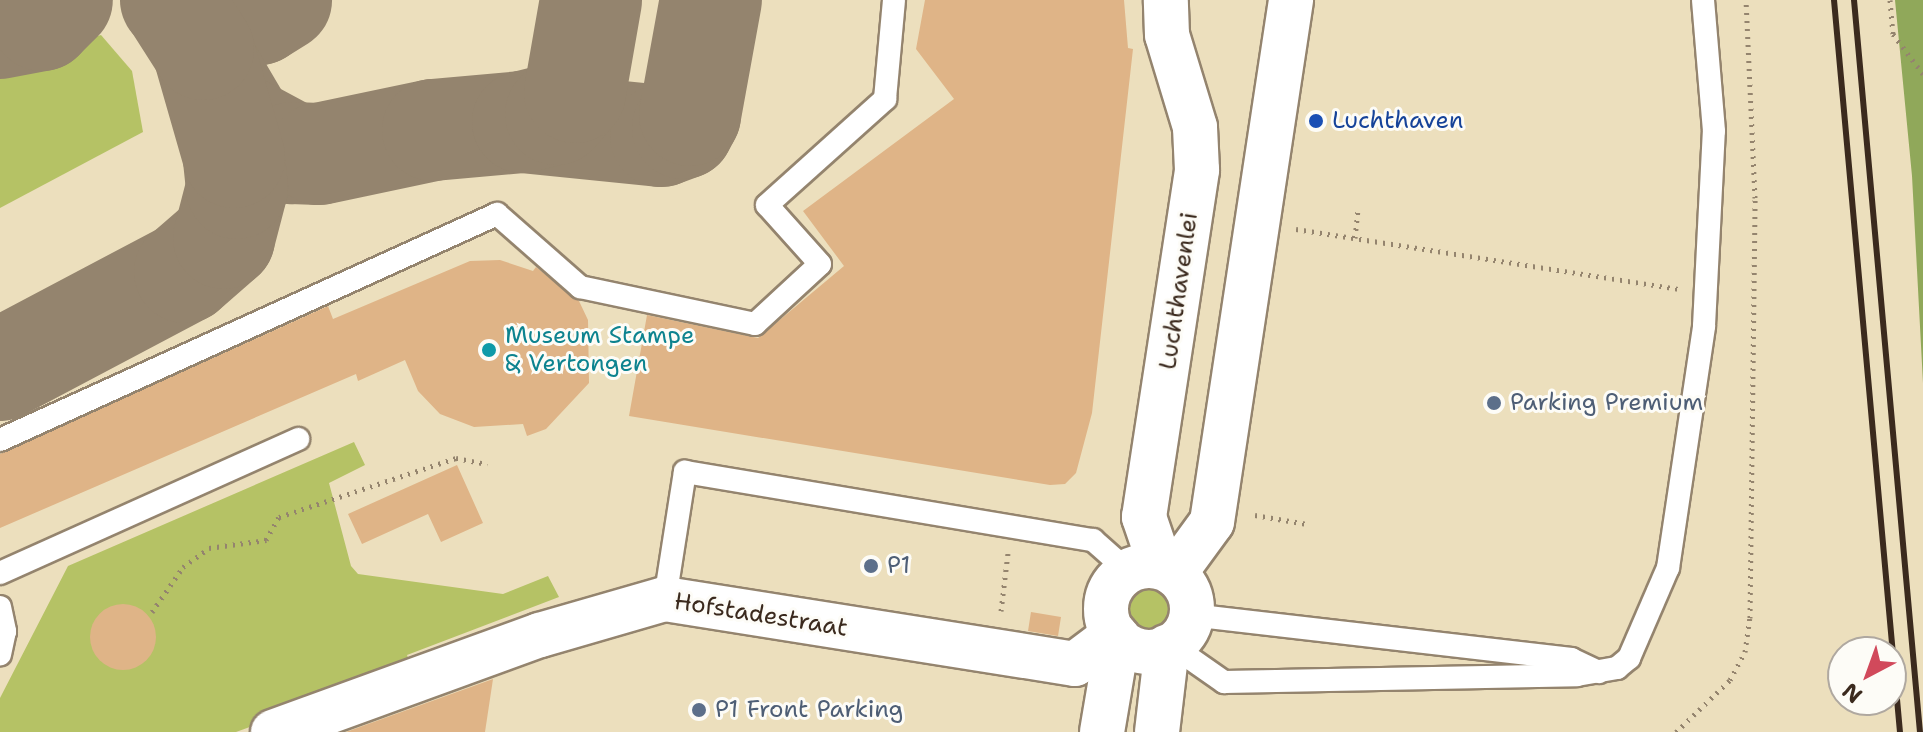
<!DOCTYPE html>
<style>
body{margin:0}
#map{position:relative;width:1923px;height:732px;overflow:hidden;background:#ecdfbd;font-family:"Shantell Sans",sans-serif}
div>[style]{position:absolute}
.green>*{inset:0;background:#b5c265}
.round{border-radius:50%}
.forest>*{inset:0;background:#90a85a}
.taxiway>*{height:102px;margin:-51px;padding:0 51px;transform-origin:51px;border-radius:51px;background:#94846e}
.building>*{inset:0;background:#dfb487}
.path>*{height:5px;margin-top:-2.5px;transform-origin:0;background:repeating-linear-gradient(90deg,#94846e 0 2px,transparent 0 8px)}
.roads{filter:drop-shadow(2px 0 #94846e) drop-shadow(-2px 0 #94846e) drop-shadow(0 2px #94846e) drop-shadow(0 -2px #94846e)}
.lane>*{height:22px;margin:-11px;padding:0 11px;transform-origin:11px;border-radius:11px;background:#fff}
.street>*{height:44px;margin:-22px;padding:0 22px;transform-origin:22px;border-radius:22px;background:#fff}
.street>.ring{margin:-22px;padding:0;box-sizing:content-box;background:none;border:44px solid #fff;border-radius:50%}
.rail>*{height:6px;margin:-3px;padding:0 3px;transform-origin:3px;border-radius:3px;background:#3b2a1e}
.dots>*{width:22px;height:22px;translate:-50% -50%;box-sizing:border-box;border:4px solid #fdfcf7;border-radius:50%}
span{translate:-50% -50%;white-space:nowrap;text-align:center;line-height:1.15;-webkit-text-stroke:6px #fdfcf7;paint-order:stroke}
.transit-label{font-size:24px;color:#164399}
.left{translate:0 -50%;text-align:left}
.street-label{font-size:24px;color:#3b2a1e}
.culture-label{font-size:24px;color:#0d838f}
.service-label{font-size:24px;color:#4e5e75}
.north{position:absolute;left:1827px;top:636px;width:80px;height:80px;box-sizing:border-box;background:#fdfcf7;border:2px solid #afa8a0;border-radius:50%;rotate:221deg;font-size:22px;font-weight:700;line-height:32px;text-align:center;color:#3b2a1e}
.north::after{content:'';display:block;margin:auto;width:28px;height:36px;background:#d1495b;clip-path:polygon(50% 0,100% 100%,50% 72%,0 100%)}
</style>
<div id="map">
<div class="green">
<div style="clip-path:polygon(101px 35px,132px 71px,143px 132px,0 208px,0 62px)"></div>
<div style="clip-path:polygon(354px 442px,365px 465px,329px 483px,351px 566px,358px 574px,503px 594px,548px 576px,559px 597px,407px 655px,412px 668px,236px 732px,0 732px,0 698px,68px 566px)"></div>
<div class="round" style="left:1123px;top:586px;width:48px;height:48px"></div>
</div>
<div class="forest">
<div style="clip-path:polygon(1895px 0,1923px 0,1923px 383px,1912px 176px)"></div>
</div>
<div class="taxiway">
<div style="left:171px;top:0;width:26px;rotate:37deg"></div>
<div style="left:192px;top:16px;width:29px;rotate:14deg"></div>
<div style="left:220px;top:23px;width:40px;rotate:-13deg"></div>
<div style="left:259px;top:14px;width:26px;rotate:-32deg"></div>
<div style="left:0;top:28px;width:43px;rotate:-10.8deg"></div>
<div style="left:42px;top:20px;width:28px;rotate:-45deg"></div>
<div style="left:211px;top:71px;width:65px;rotate:59.5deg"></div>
<div style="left:244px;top:127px;width:55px;rotate:28.4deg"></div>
<div style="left:292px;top:153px;width:27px;rotate:2deg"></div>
<div style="left:319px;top:154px;width:116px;rotate:-11.9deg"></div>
<div style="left:433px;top:130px;width:90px;rotate:-5.1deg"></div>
<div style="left:523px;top:122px;width:139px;rotate:5.8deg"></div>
<div style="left:661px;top:136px;width:23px;rotate:-20deg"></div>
<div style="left:683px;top:128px;width:15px;rotate:-62deg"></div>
<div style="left:690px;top:115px;width:117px;rotate:-79.7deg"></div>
<div style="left:523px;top:122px;width:34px;rotate:-14deg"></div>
<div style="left:556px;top:114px;width:29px;rotate:-49deg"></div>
<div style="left:575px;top:92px;width:93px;rotate:-80.1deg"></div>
<div style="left:0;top:370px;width:209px;rotate:-27.9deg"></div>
<div style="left:185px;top:272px;width:52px;rotate:-41.1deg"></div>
<div style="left:224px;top:238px;width:52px;rotate:-75.4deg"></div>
<div style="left:237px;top:188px;width:31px;rotate:-96deg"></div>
<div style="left:234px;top:157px;width:112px;rotate:-106deg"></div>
<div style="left:203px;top:49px;width:56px;rotate:-122.6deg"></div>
</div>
<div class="building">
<div style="clip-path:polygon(925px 0,1124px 0,1128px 48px,1133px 49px,1092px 413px,1076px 473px,1065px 484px,1050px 485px,629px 416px,647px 315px,758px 338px,844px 266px,803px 211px,954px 99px,916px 49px)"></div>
<div style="clip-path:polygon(500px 260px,533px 271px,536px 267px,579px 301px,588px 320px,589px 383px,546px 429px,527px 436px,523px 424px,474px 427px,440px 414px,418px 391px,405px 360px,358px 381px,356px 374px,0 528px,0 454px,328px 306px,333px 319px,470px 261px)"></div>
<div style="clip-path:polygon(457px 465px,483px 523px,441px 542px,428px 514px,362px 544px,348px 514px)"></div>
<div class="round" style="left:90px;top:604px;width:66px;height:66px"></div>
<div style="clip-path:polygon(1031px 612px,1061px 617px,1058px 636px,1028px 631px)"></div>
<div style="clip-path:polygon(493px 679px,485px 732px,346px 732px)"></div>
</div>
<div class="path">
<div style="left:1890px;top:0;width:34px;rotate:85deg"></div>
<div style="left:1893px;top:34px;width:50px;rotate:53.1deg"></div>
<div style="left:1296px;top:229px;width:387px;rotate:8.9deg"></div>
<div style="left:1355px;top:238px;width:28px;rotate:-84deg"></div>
<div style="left:1255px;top:515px;width:53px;rotate:9.8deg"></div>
<div style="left:1001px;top:611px;width:58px;rotate:-83.1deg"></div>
<div style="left:152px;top:612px;width:55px;rotate:-55.4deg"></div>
<div style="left:183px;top:567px;width:32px;rotate:-36deg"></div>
<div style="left:209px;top:548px;width:58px;rotate:-8deg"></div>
<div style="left:266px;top:540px;width:26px;rotate:-61deg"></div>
<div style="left:279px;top:517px;width:187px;rotate:-18.4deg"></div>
<div style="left:456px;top:458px;width:32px;rotate:11deg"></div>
<div style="left:1676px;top:732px;width:75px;rotate:-43.9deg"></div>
<div style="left:1730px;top:680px;width:32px;rotate:-62deg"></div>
<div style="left:1745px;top:652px;width:34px;rotate:-82deg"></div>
<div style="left:1750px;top:618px;width:420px;rotate:-89.3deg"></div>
<div style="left:1755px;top:198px;width:198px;rotate:-92.6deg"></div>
</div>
<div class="roads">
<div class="lane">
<div style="left:0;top:440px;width:546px;rotate:-24.45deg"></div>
<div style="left:497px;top:214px;width:111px;rotate:41.3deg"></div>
<div style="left:580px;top:287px;width:179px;rotate:11.9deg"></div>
<div style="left:755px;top:324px;width:88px;rotate:-42.7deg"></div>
<div style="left:820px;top:264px;width:79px;rotate:-131.9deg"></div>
<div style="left:767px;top:205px;width:159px;rotate:-41.9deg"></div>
<div style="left:885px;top:99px;width:99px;rotate:-84.8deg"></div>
<div style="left:0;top:573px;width:327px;rotate:-24.2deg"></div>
<div style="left:665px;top:599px;width:129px;rotate:-81.1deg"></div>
<div style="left:685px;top:472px;width:414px;rotate:9.5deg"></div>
<div style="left:1093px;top:540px;width:47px;rotate:41.5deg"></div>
<div style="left:0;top:607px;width:25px;rotate:78deg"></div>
<div style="left:5px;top:631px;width:24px;rotate:102deg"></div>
<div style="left:1191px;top:615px;width:383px;rotate:6.6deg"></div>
<div style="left:1571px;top:659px;width:31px;rotate:25deg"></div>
<div style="left:1171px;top:645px;width:65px;rotate:34.9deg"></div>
<div style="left:1224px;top:682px;width:353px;rotate:-1.1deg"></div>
<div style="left:1577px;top:675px;width:41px;rotate:-9.9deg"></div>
<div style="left:1617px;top:668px;width:16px;rotate:-40deg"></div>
<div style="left:1629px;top:658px;width:98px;rotate:-66.6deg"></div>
<div style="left:1668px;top:568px;width:245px;rotate:-81.5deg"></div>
<div style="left:1704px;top:326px;width:195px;rotate:-87.1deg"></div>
<div style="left:1714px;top:131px;width:131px;rotate:-94.8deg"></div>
</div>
<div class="street">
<div class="ring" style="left:1106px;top:566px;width:42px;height:42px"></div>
<div style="left:1161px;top:567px;width:53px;rotate:-108.8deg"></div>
<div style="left:1144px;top:517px;width:351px;rotate:-81.3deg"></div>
<div style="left:1197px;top:170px;width:43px;rotate:-92.7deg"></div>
<div style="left:1195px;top:127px;width:96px;rotate:-106.9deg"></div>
<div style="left:1167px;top:35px;width:35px;rotate:-92deg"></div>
<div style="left:1174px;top:574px;width:64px;rotate:-53.8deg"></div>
<div style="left:1212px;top:522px;width:528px;rotate:-81.39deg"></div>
<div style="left:273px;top:732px;width:284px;rotate:-20deg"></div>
<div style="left:540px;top:635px;width:130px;rotate:-16.1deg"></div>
<div style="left:665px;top:599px;width:415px;rotate:9deg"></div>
<div style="left:1075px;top:664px;width:50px;rotate:-36.9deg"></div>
<div style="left:1102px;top:732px;width:96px;rotate:-80.4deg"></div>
<div style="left:1157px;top:732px;width:86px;rotate:-83.3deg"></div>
</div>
</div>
<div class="rail">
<div style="left:1834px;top:0;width:735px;rotate:84.85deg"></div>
<div style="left:1854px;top:0;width:735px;rotate:84.85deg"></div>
</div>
<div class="dots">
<div style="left:1316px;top:121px;background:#1a4fb4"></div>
<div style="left:489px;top:350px;background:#0f9aa8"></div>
<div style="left:1494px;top:403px;background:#5c6f8a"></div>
<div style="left:871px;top:566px;background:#5c6f8a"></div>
<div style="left:699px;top:710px;background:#5c6f8a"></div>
</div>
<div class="transit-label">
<span class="left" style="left:1332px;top:121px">Luchthaven</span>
</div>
<div class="street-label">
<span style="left:1179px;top:291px;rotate:-82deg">Luchthavenlei</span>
<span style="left:761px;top:615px;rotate:9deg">Hofstadestraat</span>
</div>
<div class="culture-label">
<span class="left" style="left:505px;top:350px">Museum Stampe<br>&amp; Vertongen</span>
</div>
<div class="service-label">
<span class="left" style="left:1510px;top:403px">Parking Premium</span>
<span class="left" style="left:887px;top:566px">P1</span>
<span class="left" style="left:715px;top:710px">P1 Front Parking</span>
</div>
<div class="north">N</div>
</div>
